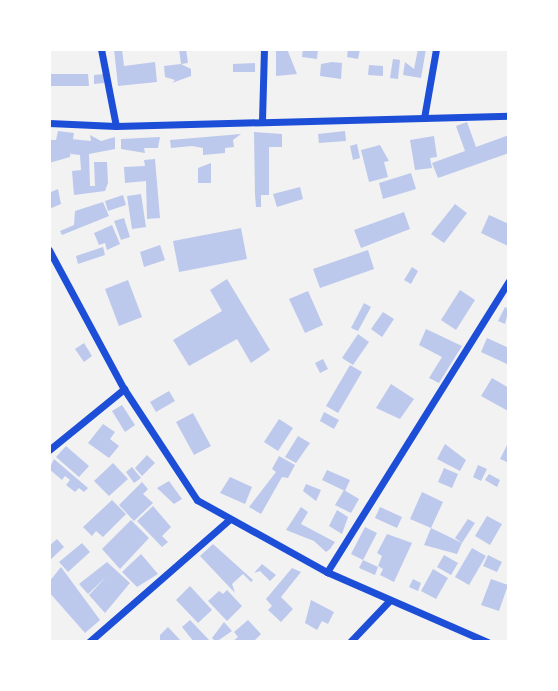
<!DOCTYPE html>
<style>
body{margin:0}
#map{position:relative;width:558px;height:691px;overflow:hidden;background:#f2f2f2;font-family:Karla,sans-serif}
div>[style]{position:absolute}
.building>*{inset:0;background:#bdc9ec}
.minor>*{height:7px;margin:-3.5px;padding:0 3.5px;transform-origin:3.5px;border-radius:3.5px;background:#1d4ed8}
span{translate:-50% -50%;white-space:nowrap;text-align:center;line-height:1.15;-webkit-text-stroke:7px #fff;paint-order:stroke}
.frame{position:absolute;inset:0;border:51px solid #fff;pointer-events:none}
</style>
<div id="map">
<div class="building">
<div style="clip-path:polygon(114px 49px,122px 49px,124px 66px,155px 62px,157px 82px,118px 86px)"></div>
<div style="clip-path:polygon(179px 49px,186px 49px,188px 63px,181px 64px)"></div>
<div style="clip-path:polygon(276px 49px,287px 49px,297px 74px,276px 76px)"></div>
<div style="clip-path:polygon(303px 49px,318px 49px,317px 59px,302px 57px)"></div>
<div style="clip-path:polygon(348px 49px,360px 49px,358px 59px,347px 57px)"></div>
<div style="clip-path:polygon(418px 49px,426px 49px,421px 78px,403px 75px,405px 62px,414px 69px)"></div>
<div style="clip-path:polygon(393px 59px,400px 60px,398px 79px,390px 78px)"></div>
<div style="clip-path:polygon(332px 62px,342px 63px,341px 79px,320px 76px,321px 64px)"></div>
<div style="clip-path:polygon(255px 63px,255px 72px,233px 72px,233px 64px)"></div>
<div style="clip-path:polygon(181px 64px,191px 69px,191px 76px,172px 83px,175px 80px,165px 77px,164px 66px)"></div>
<div style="clip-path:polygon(369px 65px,383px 66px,383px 76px,368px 75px)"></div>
<div style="clip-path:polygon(49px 74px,88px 74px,89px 86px,49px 86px)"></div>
<div style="clip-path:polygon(104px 74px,104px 83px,94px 84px,94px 75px)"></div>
<div style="clip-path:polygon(467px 122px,476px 147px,509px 135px,509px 153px,438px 178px,432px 163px,465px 151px,456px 126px)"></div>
<div style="clip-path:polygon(58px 131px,74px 133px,70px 157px,49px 163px,49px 140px,56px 140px)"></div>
<div style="clip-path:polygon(345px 131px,346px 141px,319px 143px,318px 134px)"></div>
<div style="clip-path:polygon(254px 132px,282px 134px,282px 147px,269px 147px,269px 195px,261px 195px,261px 207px,256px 207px,255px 195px)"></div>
<div style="clip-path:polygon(241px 134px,233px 140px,234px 147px,225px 148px,225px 153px,203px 155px,203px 148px,192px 146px,171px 148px,170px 140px)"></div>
<div style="clip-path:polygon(90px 135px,101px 141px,115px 137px,115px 149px,89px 154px,90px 186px,95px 186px,94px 162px,107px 162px,108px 183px,105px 191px,74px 195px,72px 171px,81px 170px,80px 155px,71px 154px,71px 139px,91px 141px)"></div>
<div style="clip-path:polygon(434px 136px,437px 157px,430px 158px,432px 168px,415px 170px,410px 140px)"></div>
<div style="clip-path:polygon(160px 137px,158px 148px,144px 148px,145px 153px,121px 149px,121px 139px)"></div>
<div style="clip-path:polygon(357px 144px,360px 158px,353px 160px,350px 146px)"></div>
<div style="clip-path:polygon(380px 145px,389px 161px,384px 162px,388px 177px,369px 182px,361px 150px)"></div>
<div style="clip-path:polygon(155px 159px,160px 218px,147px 219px,146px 181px,125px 183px,124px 167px,145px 166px,144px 160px)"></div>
<div style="clip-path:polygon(211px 163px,211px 183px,198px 183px,198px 168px)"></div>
<div style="clip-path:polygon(411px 173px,416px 189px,383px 199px,379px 183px)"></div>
<div style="clip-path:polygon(300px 187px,303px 199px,277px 207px,273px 194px)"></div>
<div style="clip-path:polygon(58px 189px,61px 204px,49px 209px,49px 193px)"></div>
<div style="clip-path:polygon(141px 194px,146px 227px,132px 229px,127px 196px)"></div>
<div style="clip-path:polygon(123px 195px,126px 205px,108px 211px,105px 201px)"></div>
<div style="clip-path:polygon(103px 202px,109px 216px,62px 235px,60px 231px,74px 225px,75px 211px)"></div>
<div style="clip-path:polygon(455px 204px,467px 213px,444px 243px,431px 234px)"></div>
<div style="clip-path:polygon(404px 212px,410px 229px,361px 248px,354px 230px)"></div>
<div style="clip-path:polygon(489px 215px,509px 224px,508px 246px,481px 233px)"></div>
<div style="clip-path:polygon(124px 218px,130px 237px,121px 240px,114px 221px)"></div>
<div style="clip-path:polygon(112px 225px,120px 244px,107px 250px,105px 243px,99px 245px,94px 233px)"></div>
<div style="clip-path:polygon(241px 228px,247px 259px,179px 272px,173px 241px)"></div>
<div style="clip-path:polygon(160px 245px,165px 260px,144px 267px,140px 252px)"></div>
<div style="clip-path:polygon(103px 247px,105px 255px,78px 264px,76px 256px)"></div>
<div style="clip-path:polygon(368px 250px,374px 269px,320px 288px,313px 269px)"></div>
<div style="clip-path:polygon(412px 267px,418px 271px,411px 284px,404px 280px)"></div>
<div style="clip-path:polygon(227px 279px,270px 350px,251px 363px,237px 339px,189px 366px,173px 340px,222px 311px,210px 290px)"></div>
<div style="clip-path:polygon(128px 280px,142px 317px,119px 326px,105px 289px)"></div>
<div style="clip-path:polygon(460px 290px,475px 300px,456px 330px,441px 320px)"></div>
<div style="clip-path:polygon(308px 291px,323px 325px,305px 333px,289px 299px)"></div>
<div style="clip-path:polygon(364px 303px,371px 307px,358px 331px,351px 328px)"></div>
<div style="clip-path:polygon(505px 307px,509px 309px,505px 324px,498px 321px)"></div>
<div style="clip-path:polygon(383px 312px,394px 319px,382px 337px,371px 329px)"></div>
<div style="clip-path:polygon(426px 329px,462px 346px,439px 383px,429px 378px,442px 357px,419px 345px)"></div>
<div style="clip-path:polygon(358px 334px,369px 342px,353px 365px,342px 358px)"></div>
<div style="clip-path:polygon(487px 338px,509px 348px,509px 365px,481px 352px)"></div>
<div style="clip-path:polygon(84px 343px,92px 356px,84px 362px,75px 349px)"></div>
<div style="clip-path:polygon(323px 359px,328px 369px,320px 373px,315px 363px)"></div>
<div style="clip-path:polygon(350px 365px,362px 372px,338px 413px,326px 406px)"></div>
<div style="clip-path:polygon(492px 378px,509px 388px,508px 411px,481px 396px)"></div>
<div style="clip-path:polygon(391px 384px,414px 399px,400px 419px,376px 408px)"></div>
<div style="clip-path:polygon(169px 391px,175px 401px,156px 412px,150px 402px)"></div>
<div style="clip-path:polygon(122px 405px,135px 425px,125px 432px,112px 411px)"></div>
<div style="clip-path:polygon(324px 412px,339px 420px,334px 429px,320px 421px)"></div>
<div style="clip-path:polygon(193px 413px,211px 446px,194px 455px,176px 422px)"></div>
<div style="clip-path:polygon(279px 419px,293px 428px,278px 451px,264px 442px)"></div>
<div style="clip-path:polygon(103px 424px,115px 432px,110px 439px,119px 446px,109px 458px,88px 443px)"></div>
<div style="clip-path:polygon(298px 436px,310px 443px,296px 463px,285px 457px)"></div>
<div style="clip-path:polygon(509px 441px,509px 463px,500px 459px)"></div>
<div style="clip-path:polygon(445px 444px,466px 460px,460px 471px,437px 459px)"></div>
<div style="clip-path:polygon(66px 446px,89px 466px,79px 477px,56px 457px)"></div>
<div style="clip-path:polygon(147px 455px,155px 463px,142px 476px,135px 468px)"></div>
<div style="clip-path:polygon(279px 456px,295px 465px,288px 478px,282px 477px,261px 514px,249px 507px,276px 472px,272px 469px)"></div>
<div style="clip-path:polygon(54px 459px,88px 488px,84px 492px,79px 488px,75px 492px,66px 485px,70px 480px,65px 476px,62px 480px,49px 469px)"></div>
<div style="clip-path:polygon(113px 463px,128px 479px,109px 496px,94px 481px)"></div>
<div style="clip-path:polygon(478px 465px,487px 469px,481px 481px,473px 477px)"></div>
<div style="clip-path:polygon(132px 467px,141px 478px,134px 483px,126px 472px)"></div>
<div style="clip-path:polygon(444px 468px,458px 474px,452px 488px,438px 482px)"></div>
<div style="clip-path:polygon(327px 470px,350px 480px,345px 491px,322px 480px)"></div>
<div style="clip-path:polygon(489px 474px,500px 480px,497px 487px,485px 480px)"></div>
<div style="clip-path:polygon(230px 477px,252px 487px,245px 504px,220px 493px)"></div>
<div style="clip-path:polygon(169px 481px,182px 499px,174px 504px,157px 488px)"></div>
<div style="clip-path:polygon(142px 482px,148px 489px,143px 494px,153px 503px,134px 521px,119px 505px)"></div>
<div style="clip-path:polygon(306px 484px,321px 490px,316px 501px,303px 491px)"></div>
<div style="clip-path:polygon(344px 490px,359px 499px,351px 513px,335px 505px)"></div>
<div style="clip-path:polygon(422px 492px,443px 502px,431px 528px,462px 543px,457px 554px,424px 545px,431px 528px,410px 519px)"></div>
<div style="clip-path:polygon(112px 500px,126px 514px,103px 537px,96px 531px,92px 536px,83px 527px)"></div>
<div style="clip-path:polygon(153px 506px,171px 527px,162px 536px,168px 542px,162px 547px,137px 521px)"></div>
<div style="clip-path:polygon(301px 507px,308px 512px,301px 524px,335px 542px,330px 549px,326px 552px,314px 541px,286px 530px)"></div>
<div style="clip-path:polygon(380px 507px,402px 517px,397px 528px,375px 518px)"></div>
<div style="clip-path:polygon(337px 510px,348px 517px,342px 534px,329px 526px)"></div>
<div style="clip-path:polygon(487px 516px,502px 524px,490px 545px,475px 536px)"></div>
<div style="clip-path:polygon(468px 519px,475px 523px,462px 543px,455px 538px)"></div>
<div style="clip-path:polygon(131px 520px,149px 538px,120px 569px,102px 549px)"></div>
<div style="clip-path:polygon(365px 527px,377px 533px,363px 560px,351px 554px)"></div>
<div style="clip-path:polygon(387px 534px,412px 543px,394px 582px,380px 575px,383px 569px,378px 566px,382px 556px,377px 553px)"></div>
<div style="clip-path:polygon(57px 539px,64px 547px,49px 561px,49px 546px)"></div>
<div style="clip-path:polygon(82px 543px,90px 552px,68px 572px,59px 562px)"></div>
<div style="clip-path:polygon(213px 544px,253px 580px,251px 582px,243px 574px,232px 584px,235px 593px,200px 556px)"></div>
<div style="clip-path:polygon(472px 548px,486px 556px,469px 585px,455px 577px)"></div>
<div style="clip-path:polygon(141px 554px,158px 574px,137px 587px,122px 572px)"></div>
<div style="clip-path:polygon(444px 555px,458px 563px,451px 575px,437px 567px)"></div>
<div style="clip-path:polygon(488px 555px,502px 562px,497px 572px,483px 566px)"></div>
<div style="clip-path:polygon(363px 560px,378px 567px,375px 575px,359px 568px)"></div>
<div style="clip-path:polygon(107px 562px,130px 583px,105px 613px,89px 595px,106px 577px,88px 594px,79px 584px)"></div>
<div style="clip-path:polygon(262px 564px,276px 575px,270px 581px,260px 571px,254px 573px)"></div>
<div style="clip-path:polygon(61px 567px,100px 620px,85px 633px,49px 592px,49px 582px)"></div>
<div style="clip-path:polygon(292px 568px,301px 572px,281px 597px,293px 609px,281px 622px,268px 610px,272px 606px,266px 599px)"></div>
<div style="clip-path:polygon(433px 569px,448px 578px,436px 599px,421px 591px)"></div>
<div style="clip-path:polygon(413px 579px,421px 583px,418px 591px,409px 587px)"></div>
<div style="clip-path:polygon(491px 579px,508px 585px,499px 611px,481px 605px)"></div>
<div style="clip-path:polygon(190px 586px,212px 610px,198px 623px,176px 600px)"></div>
<div style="clip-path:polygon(227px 590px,242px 606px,227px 621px,208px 601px,219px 591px,223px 594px)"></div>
<div style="clip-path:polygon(311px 600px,334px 612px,328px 624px,322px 621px,317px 630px,305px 623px)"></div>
<div style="clip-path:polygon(190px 620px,211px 642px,194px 642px,182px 627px)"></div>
<div style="clip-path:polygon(248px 620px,261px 634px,253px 642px,232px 642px,238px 637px,234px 632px)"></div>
<div style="clip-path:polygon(224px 622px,232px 631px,216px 642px,212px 638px)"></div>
<div style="clip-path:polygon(168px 627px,182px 642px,160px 642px,160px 635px)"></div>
</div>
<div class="minor">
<div style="left:101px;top:49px;width:78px;rotate:79deg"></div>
<div style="left:424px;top:118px;width:70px;rotate:-80.1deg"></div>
<div style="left:262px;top:120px;width:71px;rotate:-88.4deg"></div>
<div style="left:49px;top:123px;width:67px;rotate:2.6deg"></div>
<div style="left:116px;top:126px;width:393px;rotate:-1.5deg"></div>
<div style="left:49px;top:250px;width:158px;rotate:61.7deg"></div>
<div style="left:124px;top:389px;width:133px;rotate:56.7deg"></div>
<div style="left:197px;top:500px;width:149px;rotate:29deg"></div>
<div style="left:327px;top:572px;width:175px;rotate:23.6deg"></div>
<div style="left:49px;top:450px;width:97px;rotate:-39.1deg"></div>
<div style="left:327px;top:572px;width:343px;rotate:-58deg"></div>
<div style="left:89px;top:642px;width:186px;rotate:-41.1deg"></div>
<div style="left:350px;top:642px;width:58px;rotate:-46.4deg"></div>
</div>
<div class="frame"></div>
</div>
